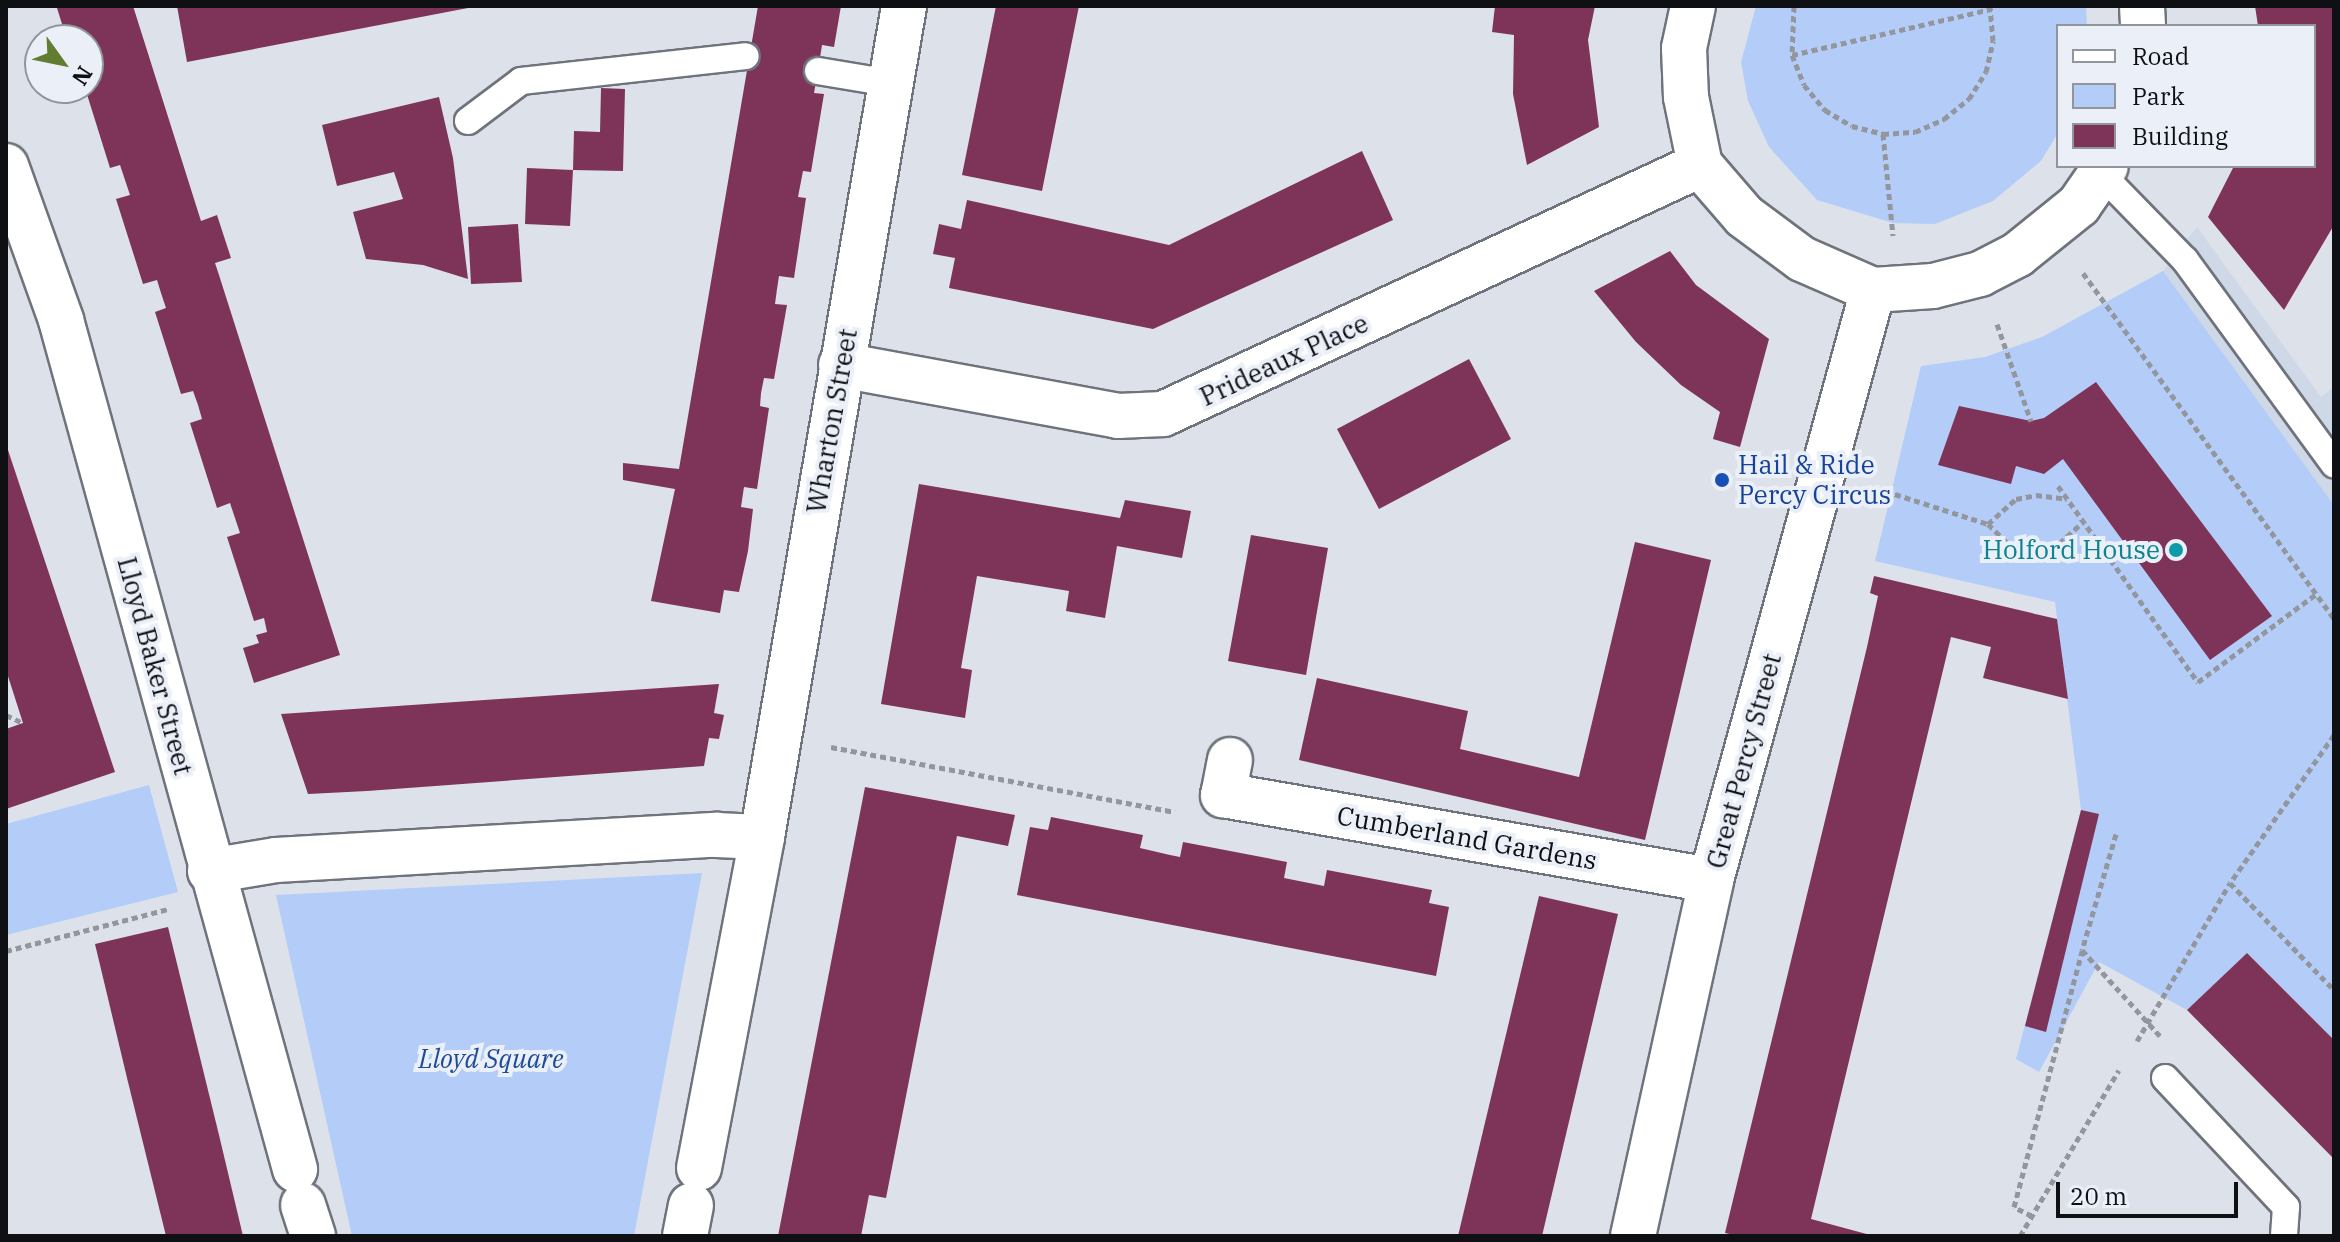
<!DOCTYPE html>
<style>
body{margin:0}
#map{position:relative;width:2340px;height:1242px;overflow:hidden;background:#dde2ea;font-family:"IBM Plex Serif",serif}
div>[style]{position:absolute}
.built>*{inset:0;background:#cfd8e7}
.green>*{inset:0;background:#b4cdf8}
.building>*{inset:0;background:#7d3458}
.path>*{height:5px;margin-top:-2.5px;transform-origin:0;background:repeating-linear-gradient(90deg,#93969c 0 6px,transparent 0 10px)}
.roads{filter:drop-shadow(2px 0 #6f737b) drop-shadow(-2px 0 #6f737b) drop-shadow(0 2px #6f737b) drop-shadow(0 -2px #6f737b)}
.service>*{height:26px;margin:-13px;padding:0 13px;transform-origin:13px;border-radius:13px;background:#fff}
.minor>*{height:44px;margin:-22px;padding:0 22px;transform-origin:22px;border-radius:22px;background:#fff}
.dots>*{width:22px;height:22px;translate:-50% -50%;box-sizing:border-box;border:4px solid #eaeff8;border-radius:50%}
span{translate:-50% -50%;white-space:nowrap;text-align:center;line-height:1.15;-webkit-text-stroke:8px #eaeff8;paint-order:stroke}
.street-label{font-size:26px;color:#0f1013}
.transit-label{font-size:26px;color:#164399}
.left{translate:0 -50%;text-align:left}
.culture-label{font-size:26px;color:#0d838f}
.right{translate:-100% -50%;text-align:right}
.park-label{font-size:26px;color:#1d4a99;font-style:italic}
.frame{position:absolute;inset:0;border:8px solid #0f1013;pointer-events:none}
.legend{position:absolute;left:2056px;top:24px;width:260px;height:144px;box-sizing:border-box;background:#eaeff8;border:2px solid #92969c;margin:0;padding:10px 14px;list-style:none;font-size:24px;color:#0f1013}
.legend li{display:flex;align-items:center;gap:16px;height:40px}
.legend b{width:40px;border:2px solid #92969c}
.north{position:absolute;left:24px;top:24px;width:80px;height:80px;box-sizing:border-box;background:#eaeff8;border:2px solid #92969c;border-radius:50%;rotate:123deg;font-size:22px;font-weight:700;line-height:32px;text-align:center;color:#0f1013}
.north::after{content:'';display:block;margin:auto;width:28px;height:36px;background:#627d32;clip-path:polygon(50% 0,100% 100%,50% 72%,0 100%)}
.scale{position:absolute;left:2056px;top:1182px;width:182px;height:36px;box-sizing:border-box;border:4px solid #0f1013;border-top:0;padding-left:10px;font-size:24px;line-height:28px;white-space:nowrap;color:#0f1013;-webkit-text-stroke:6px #eaeff8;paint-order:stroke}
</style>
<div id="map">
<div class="built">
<div style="clip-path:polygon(2197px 227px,2321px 397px,2334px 386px,2334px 505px,2163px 271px)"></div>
</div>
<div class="green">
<div style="clip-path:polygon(1756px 6px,2086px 6px,2087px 26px,2058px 26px,2058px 133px,2041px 161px,1993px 201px,1935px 224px,1893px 223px,1817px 200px,1769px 147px,1748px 101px,1741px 62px)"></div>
<div style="clip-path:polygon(2163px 271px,2334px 505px,2334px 1040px,2247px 953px,2187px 1010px,2099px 962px,2039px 1072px,2016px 1059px,2081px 810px,2055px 602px,1875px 561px,1921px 366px,1985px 357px,2042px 337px)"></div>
<div style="clip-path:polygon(149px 785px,178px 892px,6px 935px,6px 824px)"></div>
<div style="clip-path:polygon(702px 873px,634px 1236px,352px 1236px,276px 895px)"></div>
</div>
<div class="building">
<div style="clip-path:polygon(133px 6px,201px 221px,217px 215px,231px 258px,215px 263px,219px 275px,340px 655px,254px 683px,243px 648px,259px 643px,256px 635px,267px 632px,264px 618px,254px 621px,227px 537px,240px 533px,230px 503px,217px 508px,190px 423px,202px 419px,198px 405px,193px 391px,181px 394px,155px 312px,166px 308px,161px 293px,157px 280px,143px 284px,116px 199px,130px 195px,120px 165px,110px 168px,85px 88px,91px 85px,88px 40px,67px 40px,57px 8px)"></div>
<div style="clip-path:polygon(177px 6px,467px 6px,468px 8px,187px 62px)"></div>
<div style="clip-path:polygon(758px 6px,841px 6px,834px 47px,822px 45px,818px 71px,814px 93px,824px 94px,811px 172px,803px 171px,798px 197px,806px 198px,794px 278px,779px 276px,777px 289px,775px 304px,787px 305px,774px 379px,764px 378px,761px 393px,760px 406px,769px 408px,757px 489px,744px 487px,741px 507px,753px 509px,748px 551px,739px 592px,724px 590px,720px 613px,651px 601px,675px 489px,623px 480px,623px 463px,679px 469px)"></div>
<div style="clip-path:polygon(996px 6px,1079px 6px,1042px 191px,962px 175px)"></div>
<div style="clip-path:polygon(1495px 6px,1595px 6px,1588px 40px,1599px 127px,1527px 165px,1513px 94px,1514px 35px,1492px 32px)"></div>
<div style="clip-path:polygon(2255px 6px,2334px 6px,2334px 225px,2284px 310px,2208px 217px,2234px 166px,2314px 166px,2314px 26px,2258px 26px)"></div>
<div style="clip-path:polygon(601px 88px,625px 89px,623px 171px,573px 170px,574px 131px,600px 132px)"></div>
<div style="clip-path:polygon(439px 97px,453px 158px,468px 279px,423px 265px,366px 259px,353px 212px,403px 199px,394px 172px,337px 186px,322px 125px)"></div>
<div style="clip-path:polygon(1362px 151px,1393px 220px,1153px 329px,949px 288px,955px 258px,933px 254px,939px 224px,961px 229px,967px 200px,1169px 245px)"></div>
<div style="clip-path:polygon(527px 168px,573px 170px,570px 226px,525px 224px)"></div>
<div style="clip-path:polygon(518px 224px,522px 282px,471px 284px,468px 227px)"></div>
<div style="clip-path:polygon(1670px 251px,1696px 285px,1769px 339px,1740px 447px,1713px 439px,1720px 412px,1681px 385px,1636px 342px,1594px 291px)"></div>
<div style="clip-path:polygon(1469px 359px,1511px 439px,1379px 509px,1337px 429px)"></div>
<div style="clip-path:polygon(2096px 382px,2272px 616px,2210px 660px,2063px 459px,2044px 474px,2016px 466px,2011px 484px,1938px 465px,1959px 406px,2031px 421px,2044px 418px)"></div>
<div style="clip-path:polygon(6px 444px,115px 772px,6px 809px,6px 729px,23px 723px,6px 670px)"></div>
<div style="clip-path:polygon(919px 484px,1120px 518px,1125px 500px,1191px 511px,1182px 558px,1117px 546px,1105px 618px,1066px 611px,1069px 591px,977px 576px,961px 668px,972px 670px,965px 718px,881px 704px)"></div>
<div style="clip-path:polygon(1251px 535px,1328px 548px,1306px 675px,1228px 661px)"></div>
<div style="clip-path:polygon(1635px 542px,1711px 560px,1645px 840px,1299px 760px,1317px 678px,1468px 711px,1460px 749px,1579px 777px)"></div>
<div style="clip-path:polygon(1874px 576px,2057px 619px,2068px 699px,1983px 678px,1991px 647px,1951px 637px,1811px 1219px,1874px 1236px,1739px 1236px,1725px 1233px,1867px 647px,1878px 596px,1870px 593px)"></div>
<div style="clip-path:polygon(719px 684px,714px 713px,724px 715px,719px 739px,709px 738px,704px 766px,367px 791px,308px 794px,281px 714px)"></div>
<div style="clip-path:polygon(865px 787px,1015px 815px,1008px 846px,957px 836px,886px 1198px,869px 1195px,861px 1236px,778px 1236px)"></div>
<div style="clip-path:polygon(2081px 810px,2099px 814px,2046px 1032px,2025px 1026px)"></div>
<div style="clip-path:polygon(1051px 817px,1143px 835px,1140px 848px,1170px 855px,1180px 857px,1183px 842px,1287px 862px,1284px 878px,1324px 886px,1327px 870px,1432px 890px,1429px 903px,1449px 907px,1436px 976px,1017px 895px,1030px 827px,1048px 830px)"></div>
<div style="clip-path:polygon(1539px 896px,1618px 914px,1542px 1236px,1458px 1236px)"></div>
<div style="clip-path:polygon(168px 927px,219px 1135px,243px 1236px,166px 1236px,128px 1082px,95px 944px)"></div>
<div style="clip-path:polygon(2247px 953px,2334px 1040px,2334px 1159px,2187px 1010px)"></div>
</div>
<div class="path">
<div style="left:1794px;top:6px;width:49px;rotate:92.3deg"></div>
<div style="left:1792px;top:55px;width:32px;rotate:68deg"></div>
<div style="left:1804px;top:85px;width:33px;rotate:50deg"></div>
<div style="left:1825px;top:110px;width:31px;rotate:31deg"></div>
<div style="left:1852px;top:126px;width:32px;rotate:14deg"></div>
<div style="left:1883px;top:134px;width:32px;rotate:-4deg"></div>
<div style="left:1915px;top:132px;width:32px;rotate:-24deg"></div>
<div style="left:1944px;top:119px;width:32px;rotate:-39deg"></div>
<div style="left:1969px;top:99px;width:32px;rotate:-58deg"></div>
<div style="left:1986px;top:72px;width:32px;rotate:-77deg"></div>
<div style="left:1993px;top:41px;width:35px;rotate:-95deg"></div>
<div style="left:1792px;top:55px;width:204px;rotate:-13deg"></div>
<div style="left:1883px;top:134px;width:102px;rotate:84.4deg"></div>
<div style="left:2083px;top:273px;width:427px;rotate:54deg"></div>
<div style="left:1997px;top:324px;width:103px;rotate:70.7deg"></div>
<div style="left:2058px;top:486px;width:241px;rotate:54.5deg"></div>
<div style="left:2198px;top:682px;width:147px;rotate:-36.7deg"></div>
<div style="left:1876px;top:488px;width:118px;rotate:17.8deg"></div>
<div style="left:1988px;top:524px;width:42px;rotate:44deg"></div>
<div style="left:2018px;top:553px;width:16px;rotate:18deg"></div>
<div style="left:2033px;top:558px;width:21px;rotate:-23deg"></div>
<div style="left:2052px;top:550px;width:43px;rotate:-42.2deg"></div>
<div style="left:1988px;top:524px;width:38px;rotate:-42deg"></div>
<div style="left:2016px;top:499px;width:20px;rotate:-11deg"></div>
<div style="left:2036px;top:495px;width:31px;rotate:7deg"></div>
<div style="left:6px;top:715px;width:19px;rotate:25deg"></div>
<div style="left:2334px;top:735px;width:181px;rotate:125.1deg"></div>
<div style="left:2230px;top:883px;width:149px;rotate:45.8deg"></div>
<div style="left:831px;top:747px;width:350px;rotate:10.7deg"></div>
<div style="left:2116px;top:834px;width:121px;rotate:106.3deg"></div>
<div style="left:2082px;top:950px;width:116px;rotate:47.8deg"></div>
<div style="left:6px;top:951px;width:167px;rotate:-14.5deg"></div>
<div style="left:2137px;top:1041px;width:183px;rotate:-59.5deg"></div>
<div style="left:2032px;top:1216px;width:20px;rotate:-153deg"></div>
<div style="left:2014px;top:1207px;width:265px;rotate:-75.1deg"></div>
<div style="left:2020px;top:1236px;width:193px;rotate:-59.2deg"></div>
</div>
<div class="roads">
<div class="service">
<div style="left:818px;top:71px;width:73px;rotate:9.5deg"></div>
<div style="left:468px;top:121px;width:66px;rotate:-37deg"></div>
<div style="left:521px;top:81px;width:226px;rotate:-6.3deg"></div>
<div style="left:2102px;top:175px;width:119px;rotate:45.7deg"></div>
<div style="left:2185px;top:260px;width:253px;rotate:53.9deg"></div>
<div style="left:2165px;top:1078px;width:177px;rotate:46.8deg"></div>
<div style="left:2286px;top:1207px;width:29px;rotate:94deg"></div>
</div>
<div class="minor">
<div style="left:1693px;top:6px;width:43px;rotate:102.1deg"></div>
<div style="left:1684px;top:48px;width:49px;rotate:87.7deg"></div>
<div style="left:1686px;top:97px;width:69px;rotate:78.4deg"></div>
<div style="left:1700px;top:165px;width:67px;rotate:49.2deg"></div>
<div style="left:1744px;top:216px;width:72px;rotate:36.6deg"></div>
<div style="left:1802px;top:259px;width:77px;rotate:23.6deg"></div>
<div style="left:1873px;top:290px;width:60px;rotate:-3.8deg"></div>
<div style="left:1933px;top:286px;width:49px;rotate:-14.3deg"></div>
<div style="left:1980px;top:274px;width:42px;rotate:-27.2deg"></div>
<div style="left:2017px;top:255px;width:80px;rotate:-38.9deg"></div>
<div style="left:2079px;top:205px;width:47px;rotate:-55.3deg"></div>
<div style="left:2142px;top:6px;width:20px;rotate:87deg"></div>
<div style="left:6px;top:166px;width:164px;rotate:70.3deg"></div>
<div style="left:61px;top:320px;width:881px;rotate:74.59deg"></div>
<div style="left:841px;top:365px;width:282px;rotate:10.4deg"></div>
<div style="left:1118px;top:416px;width:45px;rotate:-2.5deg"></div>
<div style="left:1163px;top:414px;width:592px;rotate:-24.88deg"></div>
<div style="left:1230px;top:760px;width:36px;rotate:101deg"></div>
<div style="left:1223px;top:795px;width:495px;rotate:9.9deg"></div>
<div style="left:210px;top:871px;width:67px;rotate:-9.5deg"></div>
<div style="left:276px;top:860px;width:441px;rotate:-3.3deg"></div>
<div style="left:716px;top:835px;width:46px;rotate:2.5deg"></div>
<div style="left:699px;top:1168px;width:337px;rotate:-79.2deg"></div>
<div style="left:762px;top:837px;width:843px;rotate:-80.3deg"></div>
<div style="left:303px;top:1205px;width:33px;rotate:72deg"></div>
<div style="left:685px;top:1236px;width:31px;rotate:-79deg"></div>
<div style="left:1633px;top:1236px;width:364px;rotate:-77.6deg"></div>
<div style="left:1711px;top:880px;width:612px;rotate:-74.65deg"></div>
</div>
</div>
<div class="dots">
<div style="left:1722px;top:480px;background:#1a4fb4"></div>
<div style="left:2176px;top:550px;background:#0f9aa8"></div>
</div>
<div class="street-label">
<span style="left:1284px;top:360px;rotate:-25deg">Prideaux Place</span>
<span style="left:832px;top:421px;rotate:-80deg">Wharton Street</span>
<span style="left:155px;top:666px;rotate:75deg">Lloyd Baker Street</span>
<span style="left:1744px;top:761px;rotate:-75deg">Great Percy Street</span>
<span style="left:1467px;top:838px;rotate:10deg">Cumberland Gardens</span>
</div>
<div class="transit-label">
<span class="left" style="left:1738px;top:480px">Hail &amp; Ride<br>Percy Circus</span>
</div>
<div class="culture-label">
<span class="right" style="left:2160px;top:550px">Holford House</span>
</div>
<div class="park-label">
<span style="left:491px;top:1059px">Lloyd Square</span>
</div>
<div class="frame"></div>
<ul class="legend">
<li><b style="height:10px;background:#fff"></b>Road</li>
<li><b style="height:22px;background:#b4cdf8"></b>Park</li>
<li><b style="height:22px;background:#7d3458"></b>Building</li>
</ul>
<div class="north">N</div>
<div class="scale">20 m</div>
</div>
